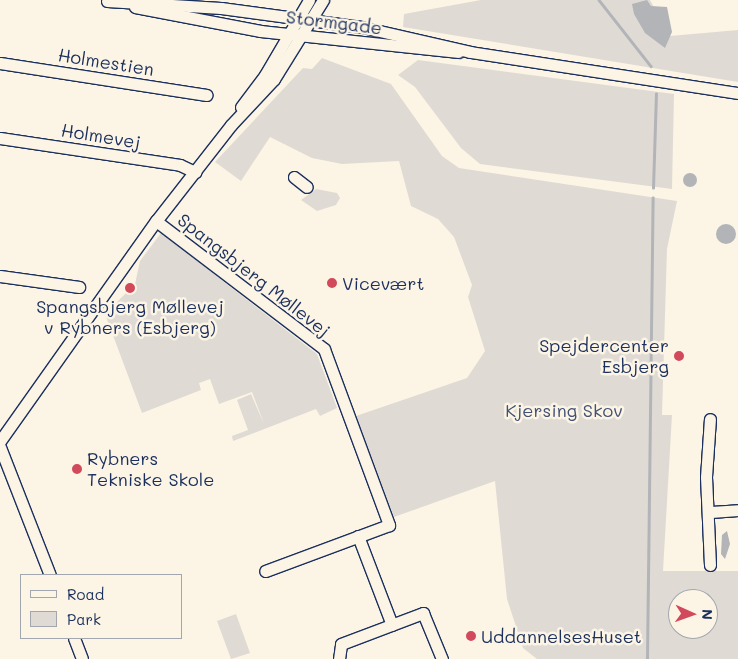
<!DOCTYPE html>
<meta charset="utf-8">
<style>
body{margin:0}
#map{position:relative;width:738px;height:659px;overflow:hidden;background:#fcf5e5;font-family:Mali,sans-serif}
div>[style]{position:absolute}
.green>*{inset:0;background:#dfdbd4}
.water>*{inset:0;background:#b2b4b8}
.round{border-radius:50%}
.stream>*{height:2.5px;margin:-1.25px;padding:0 1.25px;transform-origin:1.25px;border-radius:1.25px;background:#b2b4b8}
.roads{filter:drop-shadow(1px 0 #1b2f5e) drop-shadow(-1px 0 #1b2f5e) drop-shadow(0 1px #1b2f5e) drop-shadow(0 -1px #1b2f5e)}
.minor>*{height:11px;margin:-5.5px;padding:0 5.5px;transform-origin:5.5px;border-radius:5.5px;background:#fcf5e5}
.dots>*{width:14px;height:14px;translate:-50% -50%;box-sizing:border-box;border:2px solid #fcf5e5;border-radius:50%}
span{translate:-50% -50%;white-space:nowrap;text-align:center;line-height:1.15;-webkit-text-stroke:5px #fcf5e5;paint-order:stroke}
.street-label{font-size:18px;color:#1b2f5e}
.poi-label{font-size:18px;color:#1b2f5e}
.left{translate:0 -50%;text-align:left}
.right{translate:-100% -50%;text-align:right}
.park-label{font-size:18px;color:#425176}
.legend{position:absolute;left:20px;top:574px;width:162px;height:65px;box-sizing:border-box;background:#fcf5e5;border:1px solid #a2a6af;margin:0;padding:6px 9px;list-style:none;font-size:15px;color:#1b2f5e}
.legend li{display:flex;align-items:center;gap:10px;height:25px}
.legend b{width:25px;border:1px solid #a2a6af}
.north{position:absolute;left:668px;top:589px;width:50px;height:50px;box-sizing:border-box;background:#fcf5e5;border:1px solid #a2a6af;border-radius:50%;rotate:92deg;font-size:14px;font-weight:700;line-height:20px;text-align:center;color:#1b2f5e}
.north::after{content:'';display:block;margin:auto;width:18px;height:22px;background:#d1495b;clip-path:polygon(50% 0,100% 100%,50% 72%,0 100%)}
</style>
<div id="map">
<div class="green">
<div style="clip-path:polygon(481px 0,650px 0,670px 36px,738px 30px,738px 82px,403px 27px,404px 14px)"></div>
<div style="clip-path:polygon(evenodd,322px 58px,391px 84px,442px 156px,459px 168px,677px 201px,667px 249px,662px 415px,672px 415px,663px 571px,738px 571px,738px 659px,537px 659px,523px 648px,507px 599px,495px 481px,394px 517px,356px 416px,467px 378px,485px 351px,468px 297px,472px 285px,454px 237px,438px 219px,411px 206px,399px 161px,342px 164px,312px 158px,270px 137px,241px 181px,215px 162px,303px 68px,312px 69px,322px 58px,678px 599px,708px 599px,708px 629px,678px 629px,678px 599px)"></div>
<div style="clip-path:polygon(418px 60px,674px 94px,672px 189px,480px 164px,461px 148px,415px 87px,398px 75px)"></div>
<div style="clip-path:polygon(316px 189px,337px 193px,340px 198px,336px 205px,317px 211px,301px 200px)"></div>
<div style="clip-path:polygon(161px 233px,317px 354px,337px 408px,320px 416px,316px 409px,233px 441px,232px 436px,248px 430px,237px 400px,251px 394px,264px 424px,252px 392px,219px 404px,210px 379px,199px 383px,201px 390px,142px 413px,105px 314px,135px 284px,140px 261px)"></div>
<div style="clip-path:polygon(236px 614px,250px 653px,231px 659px,217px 621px)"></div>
</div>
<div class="water">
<div style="clip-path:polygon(647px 0,651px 6px,667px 7px,672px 32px,665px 48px,645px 33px,634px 14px,632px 4px)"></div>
<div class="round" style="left:683px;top:173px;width:14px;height:14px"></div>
<div class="round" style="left:716px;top:224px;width:20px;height:20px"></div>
<div style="clip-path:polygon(727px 531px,730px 544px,725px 559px,721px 554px,722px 535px)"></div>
</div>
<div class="stream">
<div style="left:599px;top:0;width:84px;rotate:51.8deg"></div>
<div style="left:653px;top:188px;width:94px;rotate:-88.2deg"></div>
<div style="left:647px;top:659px;width:461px;rotate:-89.3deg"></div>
</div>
<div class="roads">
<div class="minor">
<div style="left:107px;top:1px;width:114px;rotate:3.5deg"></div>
<div style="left:221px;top:8px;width:142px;rotate:7.7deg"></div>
<div style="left:362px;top:27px;width:111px;rotate:13deg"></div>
<div style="left:470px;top:52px;width:271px;rotate:8.7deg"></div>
<div style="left:135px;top:7px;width:128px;rotate:10.8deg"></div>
<div style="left:261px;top:31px;width:198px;rotate:6.1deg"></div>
<div style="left:0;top:63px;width:209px;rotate:8.8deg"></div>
<div style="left:241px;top:107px;width:40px;rotate:-53deg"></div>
<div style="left:265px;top:75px;width:87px;rotate:-59.6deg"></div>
<div style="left:0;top:138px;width:182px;rotate:8.5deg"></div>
<div style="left:180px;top:165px;width:17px;rotate:25deg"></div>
<div style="left:294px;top:177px;width:16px;rotate:38deg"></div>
<div style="left:156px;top:221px;width:211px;rotate:37.3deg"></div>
<div style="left:324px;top:349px;width:188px;rotate:69.7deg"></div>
<div style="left:389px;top:525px;width:132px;rotate:159.6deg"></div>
<div style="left:0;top:276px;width:80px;rotate:7.9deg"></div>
<div style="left:0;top:441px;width:270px;rotate:-54.7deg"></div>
<div style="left:156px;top:221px;width:122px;rotate:-52deg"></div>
<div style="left:231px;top:125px;width:63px;rotate:-46.9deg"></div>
<div style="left:274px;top:79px;width:93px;rotate:-58.2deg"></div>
<div style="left:0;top:447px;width:137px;rotate:68.7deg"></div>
<div style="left:711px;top:512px;width:27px;rotate:-4deg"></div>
<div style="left:358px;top:536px;width:95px;rotate:69.1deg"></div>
<div style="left:710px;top:565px;width:88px;rotate:-92.6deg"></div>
<div style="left:706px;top:477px;width:58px;rotate:-86.1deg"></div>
<div style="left:74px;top:638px;width:22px;rotate:69deg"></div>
<div style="left:339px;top:659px;width:15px;rotate:-82deg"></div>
<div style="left:341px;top:644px;width:88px;rotate:-20.7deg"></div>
<div style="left:423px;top:613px;width:50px;rotate:67.6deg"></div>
</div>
</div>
<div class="dots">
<div style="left:332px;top:283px;background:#d1495b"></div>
<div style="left:130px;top:288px;background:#d1495b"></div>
<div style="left:679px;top:356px;background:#d1495b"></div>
<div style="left:77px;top:469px;background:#d1495b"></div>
<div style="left:471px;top:636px;background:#d1495b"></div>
</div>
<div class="street-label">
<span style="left:334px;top:22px;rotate:7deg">Stormgade</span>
<span style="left:106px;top:62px;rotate:9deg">Holmestien</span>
<span style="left:101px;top:136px;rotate:9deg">Holmevej</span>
<span style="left:254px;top:275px;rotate:38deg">Spangsbjerg Møllevej</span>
</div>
<div class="poi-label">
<span class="left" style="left:342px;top:283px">Vicevært</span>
<span style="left:130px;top:317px">Spangsbjerg Møllevej<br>v Rybners (Esbjerg)</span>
<span class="right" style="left:669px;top:356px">Spejdercenter<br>Esbjerg</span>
<span class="left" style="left:87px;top:469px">Rybners<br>Tekniske Skole</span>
<span class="left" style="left:481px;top:636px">UddannelsesHuset</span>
</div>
<div class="park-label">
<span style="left:564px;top:410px">Kjersing Skov</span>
</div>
<ul class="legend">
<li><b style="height:6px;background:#fcf5e5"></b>Road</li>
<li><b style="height:14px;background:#dfdbd4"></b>Park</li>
</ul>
<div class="north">N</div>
</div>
